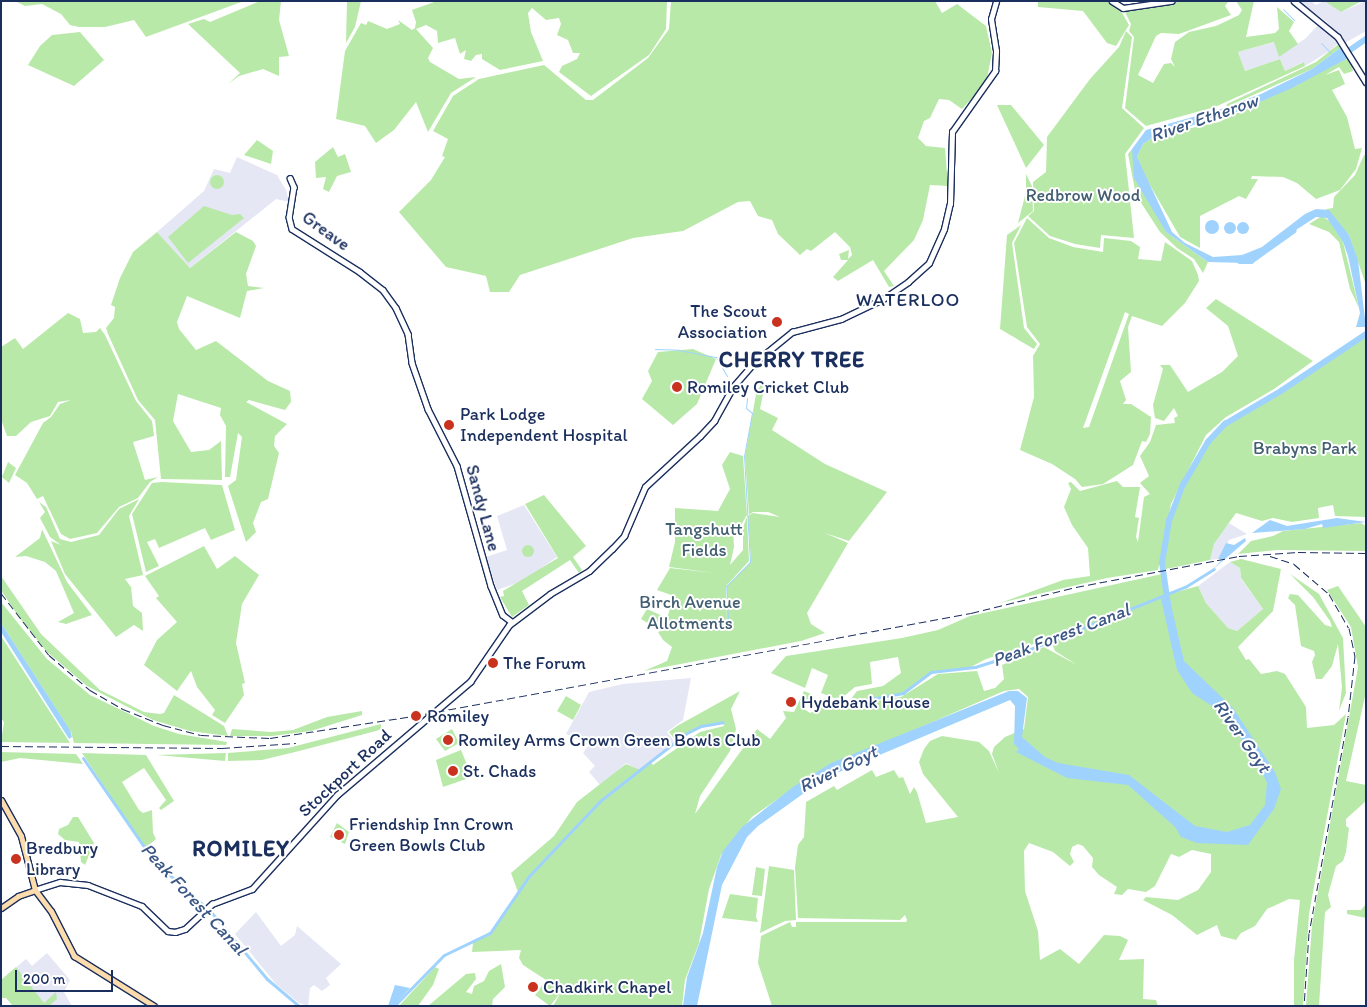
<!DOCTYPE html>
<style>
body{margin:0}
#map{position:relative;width:1367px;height:1007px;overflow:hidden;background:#fff;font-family:Itim,sans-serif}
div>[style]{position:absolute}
.built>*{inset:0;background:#e5e7f5}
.green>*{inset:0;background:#b9e9a9}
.round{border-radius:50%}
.water>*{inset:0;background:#9fd3fd}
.stream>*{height:1px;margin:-0.5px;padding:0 0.5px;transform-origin:0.5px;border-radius:0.5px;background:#9fd3fd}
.canal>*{height:3px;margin:-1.5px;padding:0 1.5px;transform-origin:1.5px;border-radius:1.5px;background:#9fd3fd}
.river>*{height:5.5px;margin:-2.75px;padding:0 2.75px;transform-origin:2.75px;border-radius:2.75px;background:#9fd3fd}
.roads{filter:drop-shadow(1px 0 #1b2f5e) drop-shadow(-1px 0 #1b2f5e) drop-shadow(0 1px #1b2f5e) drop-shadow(0 -1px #1b2f5e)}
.secondary>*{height:4.5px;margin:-2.25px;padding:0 2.25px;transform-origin:2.25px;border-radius:2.25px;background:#fff}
.primary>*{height:5px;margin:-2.5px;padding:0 2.5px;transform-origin:2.5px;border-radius:2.5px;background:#fcdcac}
.rail>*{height:1px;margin-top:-0.5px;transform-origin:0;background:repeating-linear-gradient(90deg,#1b2f5e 0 8px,transparent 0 12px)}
.dots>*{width:14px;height:14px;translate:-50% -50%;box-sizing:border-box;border:2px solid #fff;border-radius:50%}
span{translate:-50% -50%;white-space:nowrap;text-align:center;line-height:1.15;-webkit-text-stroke:4px #fff;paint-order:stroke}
.park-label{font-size:18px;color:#425e71}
.street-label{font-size:18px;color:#1b2f5e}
.poi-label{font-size:18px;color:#1b2f5e}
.right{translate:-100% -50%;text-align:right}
.left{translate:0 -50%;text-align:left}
.water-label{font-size:19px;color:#3c5886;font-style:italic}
.neighbourhood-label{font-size:19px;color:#1b2f5e;letter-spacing:1px}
.district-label{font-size:22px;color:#1b2f5e;font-weight:700;letter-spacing:1px}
.frame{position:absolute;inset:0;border:2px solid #1b2f5e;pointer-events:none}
.scale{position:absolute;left:15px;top:970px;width:98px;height:22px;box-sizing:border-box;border:2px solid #1b2f5e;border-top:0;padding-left:6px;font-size:15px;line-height:18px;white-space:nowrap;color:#1b2f5e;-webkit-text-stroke:4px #fff;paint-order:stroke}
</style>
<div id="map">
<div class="built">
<div style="clip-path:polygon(1298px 1px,1311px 1px,1316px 5px,1324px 1px,1341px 12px,1366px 1px,1366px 31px,1345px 43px,1327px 22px)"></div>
<div style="clip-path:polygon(1319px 24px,1339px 42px,1331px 50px,1305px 66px,1303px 62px,1285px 71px,1280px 59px,1245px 71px,1238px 52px,1275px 42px,1279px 56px,1306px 38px)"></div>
<div style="clip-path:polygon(237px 157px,277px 175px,286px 190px,289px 202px,276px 199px,190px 268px,157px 232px,204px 191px,214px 169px,230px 173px)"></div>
<div style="clip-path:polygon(524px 505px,557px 557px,523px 581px,497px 590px,486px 557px,507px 550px,497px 516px)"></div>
<div style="clip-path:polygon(1229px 523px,1247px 534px,1229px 540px,1218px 559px,1210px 560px,1214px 544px)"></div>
<div style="clip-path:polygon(1230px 562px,1240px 568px,1241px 579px,1263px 609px,1237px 631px,1228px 628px,1206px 603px,1198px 586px)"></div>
<div style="clip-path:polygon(691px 678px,683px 720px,667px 732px,674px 741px,639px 771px,626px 763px,601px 786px,589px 772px,595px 766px,583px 753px,589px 745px,566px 734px,589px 692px,623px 684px)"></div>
<div style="clip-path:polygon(256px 912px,281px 946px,295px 935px,297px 926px,341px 964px,326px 978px,330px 985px,322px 991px,314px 985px,310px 988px,308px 1006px,299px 1003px,276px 984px,235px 934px)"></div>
<div style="clip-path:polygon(47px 953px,70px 980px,64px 992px,72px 1006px,13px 1006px,6px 998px,1px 998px,1px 980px,26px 959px,32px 966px)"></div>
</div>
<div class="green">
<div style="clip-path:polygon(15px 1px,244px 1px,146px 37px,134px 20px,105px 27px,79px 27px,70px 25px,61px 14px,42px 4px,25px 6px)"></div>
<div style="clip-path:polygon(260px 1px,281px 1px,279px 20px,289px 56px,279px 57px,279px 76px,263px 69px,239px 76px,228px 84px,240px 73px,188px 24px,204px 19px,210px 22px)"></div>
<div style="clip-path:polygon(347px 1px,361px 1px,355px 27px,346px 43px)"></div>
<div style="clip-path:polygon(437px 1px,667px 1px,666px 29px,649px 55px,591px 96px,559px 72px,562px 66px,577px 59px,580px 53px,573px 53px,568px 40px,557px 35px,561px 24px,559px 18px,546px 20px,532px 8px,528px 13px,531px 32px,543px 61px,500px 70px,482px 59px,482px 54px,476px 55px,471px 61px,464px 59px,466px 50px,460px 54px,455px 38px,438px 43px,437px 31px,426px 25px,416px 29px,433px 48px,428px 58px,430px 62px,459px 79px,476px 77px,451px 93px,428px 132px,416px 102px,394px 130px,376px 143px,365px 126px,336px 119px,345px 51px,361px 23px,366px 25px,368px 21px,387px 29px,400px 24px,398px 20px,412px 30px,415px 28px,416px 22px,412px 10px)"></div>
<div style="clip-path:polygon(671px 1px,935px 1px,942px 13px,957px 4px,986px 26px,992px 53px,986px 83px,962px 109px,949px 100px,939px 99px,930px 118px,924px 121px,918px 138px,926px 146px,945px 148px,948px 186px,930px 185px,923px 220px,914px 240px,884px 271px,894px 286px,889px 287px,873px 260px,838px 281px,833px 277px,848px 260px,841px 260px,839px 254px,849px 250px,848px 259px,852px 255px,850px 247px,835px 232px,811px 251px,807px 249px,800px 255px,778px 234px,772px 220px,758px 216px,750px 201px,738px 202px,683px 231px,633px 238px,520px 275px,509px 292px,490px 292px,486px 276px,446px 267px,399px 212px,431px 180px,445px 157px,442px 156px,448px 139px,433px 131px,453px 96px,479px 79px,544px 65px,586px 100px,593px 100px,648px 58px,669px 29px)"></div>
<div style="clip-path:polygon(1038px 1px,1107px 1px,1121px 11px,1129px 25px,1116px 46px,1107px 43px,1083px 11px,1038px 7px)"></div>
<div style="clip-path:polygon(1184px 1px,1225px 1px,1228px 2px,1225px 6px,1231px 15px,1179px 34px,1161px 33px,1156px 36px,1138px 75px,1153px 83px,1164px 64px,1171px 63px,1175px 67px,1171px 59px,1175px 42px,1189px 32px,1216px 26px,1239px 15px,1242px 10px,1236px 1px,1254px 1px,1246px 37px,1275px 33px,1279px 29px,1277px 7px,1294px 22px,1289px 31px,1298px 44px,1279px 57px,1274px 42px,1238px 52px,1245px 71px,1280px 59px,1285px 71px,1304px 62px,1305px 66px,1215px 107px,1146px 126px,1125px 108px,1134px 37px,1129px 31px,1131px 24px,1124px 10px)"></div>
<div style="clip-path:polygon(1324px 1px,1362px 1px,1341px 12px)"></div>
<div style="clip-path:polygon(1126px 31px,1132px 37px,1122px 108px,1144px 128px,1125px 154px,1134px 238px,1101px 235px,1100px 248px,1075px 244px,1050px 236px,1028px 216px,1034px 211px,1033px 182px,1046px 172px,1047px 137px,1090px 79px,1119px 47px)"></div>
<div style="clip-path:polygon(80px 32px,104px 60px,74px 86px,28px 65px,40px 46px,52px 35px)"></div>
<div style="clip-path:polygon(1340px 43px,1343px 46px,1312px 69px,1226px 107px,1227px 104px,1316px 62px)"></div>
<div style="clip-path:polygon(1350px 57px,1353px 71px,1344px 74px,1339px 67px,1325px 75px,1339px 70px,1345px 84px,1332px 90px,1347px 117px,1355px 149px,1362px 148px,1356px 169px,1340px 190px,1316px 199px,1297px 183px,1283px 177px,1252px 176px,1251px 179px,1258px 179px,1246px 199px,1239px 196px,1200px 216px,1200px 248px,1180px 237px,1139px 166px,1137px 157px,1143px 144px,1155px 136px,1219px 122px)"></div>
<div style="clip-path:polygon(997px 105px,1011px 105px,1044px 145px,1026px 168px)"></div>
<div style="clip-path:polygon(257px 140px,273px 151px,271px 164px,244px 155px)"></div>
<div style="clip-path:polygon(333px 147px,338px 157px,345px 154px,351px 172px,337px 176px,329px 192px,323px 189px,326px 177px,316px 178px,315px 162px)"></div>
<div style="clip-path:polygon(1132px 149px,1166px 232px,1208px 262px,1203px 273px,1194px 259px,1177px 248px,1160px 232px,1136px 195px,1128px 154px)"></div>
<div style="clip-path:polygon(1364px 155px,1366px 155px,1366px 285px,1349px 235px,1326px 209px,1333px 208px,1334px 197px,1355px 175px)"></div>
<div style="clip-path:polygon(1026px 174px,1032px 186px,1033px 211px,1018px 223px,1026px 192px)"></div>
<div class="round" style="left:210px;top:175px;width:14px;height:14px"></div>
<div style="clip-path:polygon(204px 206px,232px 215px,240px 214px,244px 218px,188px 263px,168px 237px)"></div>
<div style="clip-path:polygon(1322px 216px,1331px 222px,1343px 242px,1359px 308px,1350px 289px,1339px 242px,1329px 232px,1309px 224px)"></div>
<div style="clip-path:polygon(evenodd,1027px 218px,1049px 238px,1073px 247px,1103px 252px,1104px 238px,1131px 241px,1140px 247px,1138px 259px,1161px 261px,1165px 242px,1192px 261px,1198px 275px,1199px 281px,1185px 303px,1162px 326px,1132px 316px,1128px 327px,1131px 372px,1120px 381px,1126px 400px,1123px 404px,1131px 404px,1151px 417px,1150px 434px,1146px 442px,1142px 441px,1133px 465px,1103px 484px,1082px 487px,1075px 479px,1052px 464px,1020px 450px,1034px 397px,1033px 356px,1040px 344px,1027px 327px,1014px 243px,1027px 218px,1125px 312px,1129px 314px,1089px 427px,1083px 428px,1125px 312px)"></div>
<div style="clip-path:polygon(1021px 225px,1012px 243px,1024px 328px,1037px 344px,1034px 349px,1000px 329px,1007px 235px)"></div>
<div style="clip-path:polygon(157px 232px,190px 268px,236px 232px,253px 241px,256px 246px,246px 274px,248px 286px,264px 288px,247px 291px,240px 318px,187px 296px,177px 322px,179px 329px,196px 350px,216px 341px,268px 381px,290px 391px,291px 402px,285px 410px,249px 400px,246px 402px,287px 424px,275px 436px,274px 446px,279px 453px,268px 499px,261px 502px,253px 523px,256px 532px,246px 542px,228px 486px,236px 480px,242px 437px,238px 433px,230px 477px,225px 477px,226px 426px,220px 415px,221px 408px,178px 394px,173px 421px,191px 452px,209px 450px,221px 441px,222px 480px,161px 479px,155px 420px,138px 400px,108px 334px,106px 328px,114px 318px,115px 307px,111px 305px,120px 278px,133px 252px)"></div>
<div style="clip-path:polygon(1216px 299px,1313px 361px,1274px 389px,1226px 417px,1206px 435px,1171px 504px,1158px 570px,1107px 578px,1000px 603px,1063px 580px,1090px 576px,1088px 548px,1072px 525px,1064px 507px,1071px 489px,1068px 483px,1071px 482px,1080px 491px,1117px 481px,1123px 487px,1140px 487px,1135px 517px,1139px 518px,1136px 537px,1138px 542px,1144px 497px,1150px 494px,1140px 483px,1149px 476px,1140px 456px,1150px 442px,1156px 425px,1175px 423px,1174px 418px,1178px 416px,1174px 408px,1164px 421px,1155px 418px,1153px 405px,1163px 369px,1160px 365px,1170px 365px,1188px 392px,1222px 372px,1238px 356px,1228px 326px,1206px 308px)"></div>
<div style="clip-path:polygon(68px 313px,80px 319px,83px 333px,96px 332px,100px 328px,105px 335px,136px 401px,152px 421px,154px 436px,133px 442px,145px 480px,158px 477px,150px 482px,138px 498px,119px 507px,97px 533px,70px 539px,61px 534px,43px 496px,37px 499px,27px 483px,15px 475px,43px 423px,51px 417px,60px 404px,71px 400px,58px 402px,50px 416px,31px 422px,16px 436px,7px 436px,1px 419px,1px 347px,15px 338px,23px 349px)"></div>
<div style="clip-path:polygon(1366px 334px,1366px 517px,1335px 516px,1333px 505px,1318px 508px,1319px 518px,1292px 522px,1273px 518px,1262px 521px,1236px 513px,1214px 544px,1210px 560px,1166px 569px,1162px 563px,1169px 524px,1183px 485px,1208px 442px,1225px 424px,1281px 391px)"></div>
<div style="clip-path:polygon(693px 349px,716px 359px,697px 404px,673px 425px,642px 399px,652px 381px,648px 371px,658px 352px)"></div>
<div style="clip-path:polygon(761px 384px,764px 389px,760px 409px,778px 418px,772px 430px,825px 464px,887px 492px,849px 541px,825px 533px,848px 543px,807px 613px,811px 624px,825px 633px,801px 641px,644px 671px,667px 661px,672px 647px,663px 640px,658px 632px,661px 631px,641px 619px,647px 609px,667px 618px,674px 596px,657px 590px,670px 568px,715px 573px,669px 567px,675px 542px,675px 508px,718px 511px,730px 489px,722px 465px,730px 452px,743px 456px,747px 515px,741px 525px,733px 526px,734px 547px,730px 565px,743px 550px,743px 527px,747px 517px,749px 561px,726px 586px,727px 620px,727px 586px,751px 562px,748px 516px,753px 513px,780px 517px,768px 512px,753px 512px,749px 515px,745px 456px,756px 394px)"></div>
<div style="clip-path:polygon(8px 462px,16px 468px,9px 483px,2px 477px)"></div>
<div style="clip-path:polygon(162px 482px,222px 485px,235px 530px,211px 540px,205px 528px,159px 548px,155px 539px,147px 542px,159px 566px,146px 572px,132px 514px,152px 483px)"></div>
<div style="clip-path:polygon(544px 495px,586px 546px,573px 557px,582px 570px,579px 573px,570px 560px,522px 591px,529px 605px,512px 617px,500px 597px,504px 596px,503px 591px,558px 558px,525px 504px)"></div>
<div style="clip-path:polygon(139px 499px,129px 516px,143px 575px,125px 579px,131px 587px,133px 606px,142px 613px,143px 631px,134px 625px,116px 637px,65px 574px,51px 541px,61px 545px,50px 537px,40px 518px,45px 512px,39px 502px,46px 507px,60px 539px,71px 542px,99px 535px,119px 509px)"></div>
<div style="clip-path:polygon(1361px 523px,1366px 526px,1366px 551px,1278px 550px,1238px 554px,1251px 541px,1273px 536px,1283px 531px)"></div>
<div style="clip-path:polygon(42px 529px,67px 582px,92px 615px,66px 624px,58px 622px,74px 613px,56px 571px,45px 562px,26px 556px,15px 557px,40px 538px)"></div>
<div class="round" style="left:522px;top:545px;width:12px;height:12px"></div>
<div style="clip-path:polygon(204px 546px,217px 569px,235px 556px,259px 575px,242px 604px,236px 643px,245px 683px,242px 684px,244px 695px,225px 723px,212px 715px,215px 710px,197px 687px,191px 671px,177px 691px,144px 665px,157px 640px,177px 622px,156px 598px,159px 596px,145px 576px)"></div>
<div style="clip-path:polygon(evenodd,1241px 559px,1281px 569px,1273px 611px,1238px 647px,1246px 660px,1249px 659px,1261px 674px,1277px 671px,1285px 674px,1306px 707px,1307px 728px,1334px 725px,1346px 714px,1309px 914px,1303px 1006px,1294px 1006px,1294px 960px,1300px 900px,1289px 899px,1267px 909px,1255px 926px,1241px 933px,1236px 940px,1221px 936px,1217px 925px,1197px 935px,1172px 915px,1143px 900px,1146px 897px,1178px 900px,1198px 890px,1211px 872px,1211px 854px,1192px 850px,1179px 857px,1171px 854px,1155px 886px,1146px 892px,1128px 889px,1122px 895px,1114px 894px,1117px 887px,1099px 875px,1092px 867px,1093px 858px,1083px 846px,1078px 844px,1072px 847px,1070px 854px,1074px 862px,1070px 866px,1053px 852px,1029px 843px,1024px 851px,1025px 891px,1038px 931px,1040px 960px,1060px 949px,1079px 964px,1104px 935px,1120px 936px,1128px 940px,1119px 960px,1144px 959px,1143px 999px,1156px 1000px,1158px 1006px,772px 1006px,758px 963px,761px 936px,790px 922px,792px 927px,796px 927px,796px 922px,906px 922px,907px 920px,905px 915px,900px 920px,798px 918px,795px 867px,798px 845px,804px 837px,806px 802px,834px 786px,837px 790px,872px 770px,876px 777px,894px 770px,899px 778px,903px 777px,910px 794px,914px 787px,917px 792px,926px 823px,958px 817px,923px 774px,919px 762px,924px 749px,930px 741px,942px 736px,979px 742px,989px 751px,999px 773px,992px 754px,994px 747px,1005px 737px,1024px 729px,1028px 697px,1019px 689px,1004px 691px,815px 773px,752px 817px,721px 855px,709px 889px,699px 943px,685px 980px,682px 1006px,553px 1006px,561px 992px,550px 1006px,535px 995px,546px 980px,523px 965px,519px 958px,521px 950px,472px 952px,473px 943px,494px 929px,518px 892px,511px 873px,554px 836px,577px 802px,626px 764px,640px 770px,650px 761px,653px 765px,700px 732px,724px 726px,723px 722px,701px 726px,676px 741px,669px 732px,677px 726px,740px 691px,731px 709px,736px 729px,730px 751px,700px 796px,695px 814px,757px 729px,770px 739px,786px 718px,783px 711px,794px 712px,804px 691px,811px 694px,804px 709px,810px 713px,820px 708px,824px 698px,839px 703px,851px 699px,857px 691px,883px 686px,901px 673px,898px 657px,870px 662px,872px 684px,855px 687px,843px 697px,834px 698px,821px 693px,828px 675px,812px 668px,805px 688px,771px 673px,786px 656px,902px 638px,938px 630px,970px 616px,1162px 574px,1166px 595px,1198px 586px,1206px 603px,1228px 628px,1237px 631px,1263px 609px,1241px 578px,1240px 568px,1230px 562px,1241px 559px,1053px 638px,1057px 638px,1053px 646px,1055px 651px,1077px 665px,1044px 647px,1002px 665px,1004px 679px,995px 688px,984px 691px,977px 671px,938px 674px,901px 697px,864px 703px,864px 700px,903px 693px,931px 672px,969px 668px,986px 659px,1053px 638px)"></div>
<div style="clip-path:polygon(1290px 574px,1319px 594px,1343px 638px,1346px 693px,1339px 711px,1342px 687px,1338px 644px,1332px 666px,1322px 679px,1316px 679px,1312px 662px,1315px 655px,1314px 651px,1301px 646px,1295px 605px,1288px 598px,1290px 594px,1298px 595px,1325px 625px,1332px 627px,1330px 621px,1313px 597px)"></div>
<div style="clip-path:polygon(1px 576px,41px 634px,100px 690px,144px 712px,160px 714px,164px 713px,174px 695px,224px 726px,228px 736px,190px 731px,153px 720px,87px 686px,46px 651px,18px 616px,1px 590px)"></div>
<div style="clip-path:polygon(1338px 586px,1366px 627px,1366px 692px,1346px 781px,1366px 785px,1366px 801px,1346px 819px,1346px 826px,1349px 828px,1346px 852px,1343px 861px,1336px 866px,1328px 895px,1331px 907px,1325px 912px,1319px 1006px,1306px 1006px,1312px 925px,1358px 667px,1351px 627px,1327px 590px)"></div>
<div style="clip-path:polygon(1px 602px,47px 659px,90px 695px,154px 726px,179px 734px,227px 742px,226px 745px,74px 743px,71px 732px,1px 623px)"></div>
<div style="clip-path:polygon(1px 636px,70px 743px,1px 742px,4px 722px,1px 718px)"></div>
<div style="clip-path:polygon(566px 696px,581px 705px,573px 720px,557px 711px)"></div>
<div style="clip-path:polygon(362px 711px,362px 715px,311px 731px,272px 736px,230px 736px,232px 729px,271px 732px,293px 730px,327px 717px)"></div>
<div style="clip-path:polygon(381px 724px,381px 729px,376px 731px,299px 751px,262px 760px,228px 761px,228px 753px,288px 748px)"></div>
<div style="clip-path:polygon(452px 729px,459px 743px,445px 751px,436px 739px)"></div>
<div style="clip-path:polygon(461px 750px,472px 777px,443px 787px,436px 760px)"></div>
<div style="clip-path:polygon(1px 752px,76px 754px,83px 764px,20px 758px,1px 762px)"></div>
<div style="clip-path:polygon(82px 753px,146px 755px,174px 801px,161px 810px,159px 808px,166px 800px,144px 768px,122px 782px,139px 810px,143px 813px,152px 810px,153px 833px,156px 839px,145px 848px)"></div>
<div style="clip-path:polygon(226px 753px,225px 761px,157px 755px)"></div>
<div style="clip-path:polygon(73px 817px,78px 817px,94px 843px,85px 865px,81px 862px,79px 842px,65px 840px,58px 834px,59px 829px,68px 825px)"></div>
<div style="clip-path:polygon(337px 823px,349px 832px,345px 844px,330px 837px)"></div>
<div style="clip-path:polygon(769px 866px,794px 870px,796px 920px,785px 921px,760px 933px)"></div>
<div style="clip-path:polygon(756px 867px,765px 869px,762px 896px,752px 895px)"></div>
<div style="clip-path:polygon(730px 894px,758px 898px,756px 917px,758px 922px,722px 918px)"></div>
<div style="clip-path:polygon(1366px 904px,1366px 918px,1347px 914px,1347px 910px,1361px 910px)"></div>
<div style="clip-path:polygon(501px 964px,505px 987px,493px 999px,492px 1006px,428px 1006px,466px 974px,475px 973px,476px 979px,466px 992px,472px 994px,474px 986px,484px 981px,489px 971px)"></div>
<div style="clip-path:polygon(16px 967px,44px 1003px,56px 992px,57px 999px,49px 1006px,13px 1006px,6px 998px,1px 998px,1px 980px)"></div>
<div style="clip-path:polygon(435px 967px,439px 969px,433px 985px,418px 1006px,399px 1006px)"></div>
</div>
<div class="water">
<div style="clip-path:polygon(1343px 46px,1350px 57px,1292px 88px,1232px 114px,1155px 136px,1143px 144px,1137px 157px,1172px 232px,1185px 243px,1213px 257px,1242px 255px,1262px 247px,1305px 214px,1316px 209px,1329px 210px,1349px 235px,1358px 260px,1366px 327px,1356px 327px,1360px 313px,1348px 256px,1343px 242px,1327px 218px,1316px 217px,1245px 263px,1208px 262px,1166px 232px,1134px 178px,1132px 149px,1146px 130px,1218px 110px,1261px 94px,1312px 69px)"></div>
<div class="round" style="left:1205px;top:220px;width:14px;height:14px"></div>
<div class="round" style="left:1224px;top:222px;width:12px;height:12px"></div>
<div class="round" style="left:1237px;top:222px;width:12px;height:12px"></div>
<div style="clip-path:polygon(1337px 518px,1366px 522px,1323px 528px,1322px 524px,1305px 529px,1252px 533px,1270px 520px,1287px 526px)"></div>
<div style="clip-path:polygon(1245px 538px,1246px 541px,1211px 571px,1223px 559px,1218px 559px,1226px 543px,1234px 545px)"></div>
<div style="clip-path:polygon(1169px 596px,1184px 661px,1233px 708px,1275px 772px,1281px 789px,1274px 809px,1248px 845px,1197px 843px,1181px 837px,1175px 827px,1128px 785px,1067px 778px,1016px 752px,1019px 749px,1014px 744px,1015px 706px,1010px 700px,825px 778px,758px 826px,747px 837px,722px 885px,697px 1006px,683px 1006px,687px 977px,703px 933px,717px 867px,723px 851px,742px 827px,793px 787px,831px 763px,1009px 691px,1018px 691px,1027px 698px,1022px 737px,1045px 757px,1058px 763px,1129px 775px,1195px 826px,1227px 832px,1250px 825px,1265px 805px,1267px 783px,1257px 761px,1240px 738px,1218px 710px,1192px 693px,1177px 670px,1161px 599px)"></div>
<div style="clip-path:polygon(1px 623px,70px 730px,72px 737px,69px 739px,1px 632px)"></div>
<div style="clip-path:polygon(395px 985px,410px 988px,394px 1006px,388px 1006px)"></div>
</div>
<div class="stream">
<div style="left:1283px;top:9px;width:16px;rotate:45deg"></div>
<div style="left:1321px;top:43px;width:17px;rotate:45deg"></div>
<div style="left:655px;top:349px;width:24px;rotate:2deg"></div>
<div style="left:679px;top:350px;width:38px;rotate:11deg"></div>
<div style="left:716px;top:357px;width:22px;rotate:60deg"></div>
<div style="left:728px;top:619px;width:33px;rotate:-93deg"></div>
<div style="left:726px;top:586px;width:34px;rotate:-45deg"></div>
<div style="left:750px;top:562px;width:106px;rotate:-93.2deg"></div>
<div style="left:744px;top:456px;width:44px;rotate:-79.5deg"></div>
<div style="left:752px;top:413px;width:8px;rotate:-140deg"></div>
<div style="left:746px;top:408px;width:10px;rotate:-84deg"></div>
</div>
<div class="canal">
<div style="left:864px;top:700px;width:40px;rotate:-10deg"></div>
<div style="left:903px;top:693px;width:35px;rotate:-37deg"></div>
<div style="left:931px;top:672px;width:44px;rotate:-6.5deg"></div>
<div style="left:975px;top:667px;width:50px;rotate:-17.4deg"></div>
<div style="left:1023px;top:652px;width:175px;rotate:-21.9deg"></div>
<div style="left:1185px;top:587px;width:34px;rotate:-32deg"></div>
<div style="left:83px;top:758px;width:124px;rotate:55.5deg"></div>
<div style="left:153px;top:860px;width:78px;rotate:41.9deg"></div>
<div style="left:211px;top:912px;width:87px;rotate:50.1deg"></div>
<div style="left:267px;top:979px;width:42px;rotate:40.2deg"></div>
<div style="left:394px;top:1006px;width:71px;rotate:-45.6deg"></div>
<div style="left:444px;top:955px;width:51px;rotate:-25.6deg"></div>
<div style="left:490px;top:933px;width:69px;rotate:-55.6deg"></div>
<div style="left:529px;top:876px;width:103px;rotate:-46.6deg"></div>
<div style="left:600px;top:801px;width:108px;rotate:-38.2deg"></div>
<div style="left:685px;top:734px;width:18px;rotate:-27deg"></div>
<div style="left:701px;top:726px;width:22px;rotate:-10deg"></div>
</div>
<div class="river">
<div style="left:1343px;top:55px;width:28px;rotate:-35deg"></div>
<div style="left:1240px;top:261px;width:11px"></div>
<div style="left:1251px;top:261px;width:52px;rotate:-35.5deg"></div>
<div style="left:1168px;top:605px;width:42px;rotate:-98.1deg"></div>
<div style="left:1162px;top:563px;width:43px;rotate:-80.5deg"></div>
<div style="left:1169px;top:521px;width:39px;rotate:-69deg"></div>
<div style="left:1183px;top:485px;width:50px;rotate:-59.8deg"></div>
<div style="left:1208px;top:442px;width:25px;rotate:-47deg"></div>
<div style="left:1225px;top:424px;width:65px;rotate:-30.5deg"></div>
<div style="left:1281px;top:391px;width:102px;rotate:-33.8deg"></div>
</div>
<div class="roads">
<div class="secondary">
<div style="left:1112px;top:1px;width:13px;rotate:32deg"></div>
<div style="left:1123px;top:8px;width:49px;rotate:-8.3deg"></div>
<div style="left:1294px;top:1px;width:57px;rotate:39.3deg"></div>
<div style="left:1338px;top:37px;width:53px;rotate:58.1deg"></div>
<div style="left:290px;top:178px;width:10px;rotate:66deg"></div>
<div style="left:294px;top:187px;width:30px;rotate:99deg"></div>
<div style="left:289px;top:217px;width:12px;rotate:76deg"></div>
<div style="left:292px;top:229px;width:80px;rotate:32.3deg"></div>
<div style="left:360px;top:272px;width:29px;rotate:38deg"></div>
<div style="left:383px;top:290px;width:22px;rotate:54deg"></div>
<div style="left:396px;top:308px;width:29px;rotate:65deg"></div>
<div style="left:408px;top:334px;width:29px;rotate:82deg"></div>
<div style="left:412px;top:363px;width:49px;rotate:70.8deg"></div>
<div style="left:428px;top:409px;width:64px;rotate:63deg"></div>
<div style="left:457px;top:466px;width:125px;rotate:74.2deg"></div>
<div style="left:491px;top:586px;width:31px;rotate:68deg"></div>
<div style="left:503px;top:615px;width:11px;rotate:38deg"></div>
<div style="left:35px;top:890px;width:26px;rotate:-18deg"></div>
<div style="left:60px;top:882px;width:28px;rotate:6deg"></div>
<div style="left:88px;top:885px;width:58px;rotate:21.3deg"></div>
<div style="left:142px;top:906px;width:36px;rotate:44deg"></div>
<div style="left:168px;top:931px;width:7px;rotate:8deg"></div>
<div style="left:175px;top:932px;width:10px;rotate:-17deg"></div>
<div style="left:185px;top:929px;width:37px;rotate:-43deg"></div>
<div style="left:212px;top:904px;width:43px;rotate:-20.6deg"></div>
<div style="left:252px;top:889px;width:127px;rotate:-47.9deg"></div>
<div style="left:337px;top:795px;width:175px;rotate:-40.4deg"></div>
<div style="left:470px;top:682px;width:69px;rotate:-55.6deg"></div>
<div style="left:509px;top:625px;width:51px;rotate:-37.1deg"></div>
<div style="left:550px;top:594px;width:45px;rotate:-30.5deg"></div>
<div style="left:589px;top:571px;width:32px;rotate:-44deg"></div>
<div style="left:612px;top:549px;width:18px;rotate:-47deg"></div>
<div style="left:624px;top:536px;width:53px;rotate:-66.8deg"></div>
<div style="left:645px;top:487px;width:75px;rotate:-42.8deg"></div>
<div style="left:700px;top:436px;width:21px;rotate:-47deg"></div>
<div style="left:714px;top:421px;width:38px;rotate:-61deg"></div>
<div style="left:732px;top:388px;width:35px;rotate:-49deg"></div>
<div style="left:755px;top:362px;width:48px;rotate:-39deg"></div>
<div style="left:792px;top:332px;width:51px;rotate:-14.9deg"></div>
<div style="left:841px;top:319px;width:47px;rotate:-25.5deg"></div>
<div style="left:883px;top:299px;width:30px;rotate:-34deg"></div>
<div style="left:908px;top:282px;width:28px;rotate:-42deg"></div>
<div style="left:929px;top:263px;width:37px;rotate:-66deg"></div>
<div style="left:944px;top:229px;width:26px;rotate:-77deg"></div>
<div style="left:950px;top:204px;width:72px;rotate:-88.4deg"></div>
<div style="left:952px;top:132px;width:75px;rotate:-54.8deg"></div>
<div style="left:995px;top:71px;width:20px;rotate:-87deg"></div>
<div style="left:996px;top:51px;width:32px;rotate:-99deg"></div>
<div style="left:991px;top:19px;width:19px;rotate:-74deg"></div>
</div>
<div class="primary">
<div style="left:1px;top:800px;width:41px;rotate:60.9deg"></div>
<div style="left:21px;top:836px;width:56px;rotate:75.5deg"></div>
<div style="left:35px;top:890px;width:26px;rotate:53deg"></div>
<div style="left:51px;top:911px;width:51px;rotate:62.9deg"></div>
<div style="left:74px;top:956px;width:94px;rotate:32deg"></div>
<div style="left:1px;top:908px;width:21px;rotate:-35deg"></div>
<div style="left:18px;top:896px;width:18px;rotate:-19deg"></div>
</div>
</div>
<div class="rail">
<div style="left:1270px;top:556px;width:25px;rotate:18deg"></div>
<div style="left:1294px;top:564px;width:46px;rotate:40.6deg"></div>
<div style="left:1329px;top:594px;width:39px;rotate:60deg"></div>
<div style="left:1349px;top:628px;width:29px;rotate:78deg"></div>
<div style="left:1355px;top:656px;width:61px;rotate:96.5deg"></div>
<div style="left:1348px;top:717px;width:219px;rotate:100.2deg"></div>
<div style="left:1309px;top:933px;width:73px;rotate:93.9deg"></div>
<div style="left:1px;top:593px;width:78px;rotate:52.3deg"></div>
<div style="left:49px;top:655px;width:54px;rotate:40.5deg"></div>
<div style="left:90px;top:690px;width:38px;rotate:30deg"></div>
<div style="left:123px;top:709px;width:43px;rotate:21.8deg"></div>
<div style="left:163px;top:725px;width:39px;rotate:15deg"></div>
<div style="left:201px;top:735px;width:69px;rotate:2.5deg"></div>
<div style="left:270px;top:738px;width:145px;rotate:-8.7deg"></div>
<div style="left:413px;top:716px;width:430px;rotate:-10.4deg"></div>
<div style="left:836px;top:638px;width:137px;rotate:-10.5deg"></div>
<div style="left:971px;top:613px;width:108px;rotate:-13.9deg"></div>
<div style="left:1076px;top:587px;width:166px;rotate:-10.8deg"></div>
<div style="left:1239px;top:556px;width:59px;rotate:-3.9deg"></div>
<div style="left:1298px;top:552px;width:68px;rotate:0.8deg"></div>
<div style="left:1px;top:746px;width:221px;rotate:0.5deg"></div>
<div style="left:222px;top:748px;width:74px;rotate:-3.9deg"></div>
</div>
<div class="dots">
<div style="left:777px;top:322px;background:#c8321e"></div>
<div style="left:677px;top:387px;background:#c8321e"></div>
<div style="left:449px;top:425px;background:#c8321e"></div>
<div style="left:493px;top:663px;background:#c8321e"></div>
<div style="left:791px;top:702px;background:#c8321e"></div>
<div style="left:416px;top:716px;background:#c8321e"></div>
<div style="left:448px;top:740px;background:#c8321e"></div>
<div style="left:453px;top:771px;background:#c8321e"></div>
<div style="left:339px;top:835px;background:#c8321e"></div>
<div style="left:16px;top:859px;background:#c8321e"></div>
<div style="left:533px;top:987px;background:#c8321e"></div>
</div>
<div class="park-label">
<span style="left:1083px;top:195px">Redbrow Wood</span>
<span style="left:1305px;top:448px">Brabyns Park</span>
<span style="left:704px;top:540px">Tangshutt<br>Fields</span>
<span style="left:690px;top:613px">Birch Avenue<br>Allotments</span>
</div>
<div class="street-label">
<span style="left:326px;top:231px;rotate:36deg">Greave</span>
<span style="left:483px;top:508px;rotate:75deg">Sandy Lane</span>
<span style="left:345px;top:773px;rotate:-43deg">Stockport Road</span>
</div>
<div class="poi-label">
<span class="right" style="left:767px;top:322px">The Scout<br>Association</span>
<span class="left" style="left:687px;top:387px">Romiley Cricket Club</span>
<span class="left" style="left:460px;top:425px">Park Lodge<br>Independent Hospital</span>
<span class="left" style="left:503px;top:663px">The Forum</span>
<span class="left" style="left:801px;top:702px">Hydebank House</span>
<span class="left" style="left:427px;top:716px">Romiley</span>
<span class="left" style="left:458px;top:740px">Romiley Arms Crown Green Bowls Club</span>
<span class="left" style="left:463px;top:771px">St. Chads</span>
<span class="left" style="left:349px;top:835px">Friendship Inn Crown<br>Green Bowls Club</span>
<span class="left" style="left:26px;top:859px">Bredbury<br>Library</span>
<span class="left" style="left:543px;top:987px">Chadkirk Chapel</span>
</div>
<div class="water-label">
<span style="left:1204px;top:118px;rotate:-19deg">River Etherow</span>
<span style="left:1061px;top:635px;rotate:-21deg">Peak Forest Canal</span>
<span style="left:1242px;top:736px;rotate:55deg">River Goyt</span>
<span style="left:838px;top:769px;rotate:-26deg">River Goyt</span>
<span style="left:194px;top:899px;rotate:47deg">Peak Forest Canal</span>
</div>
<div class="neighbourhood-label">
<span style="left:908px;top:300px">WATERLOO</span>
</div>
<div class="district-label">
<span style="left:792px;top:360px">CHERRY TREE</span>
<span style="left:241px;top:849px">ROMILEY</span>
</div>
<div class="frame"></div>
<div class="scale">200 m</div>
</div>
